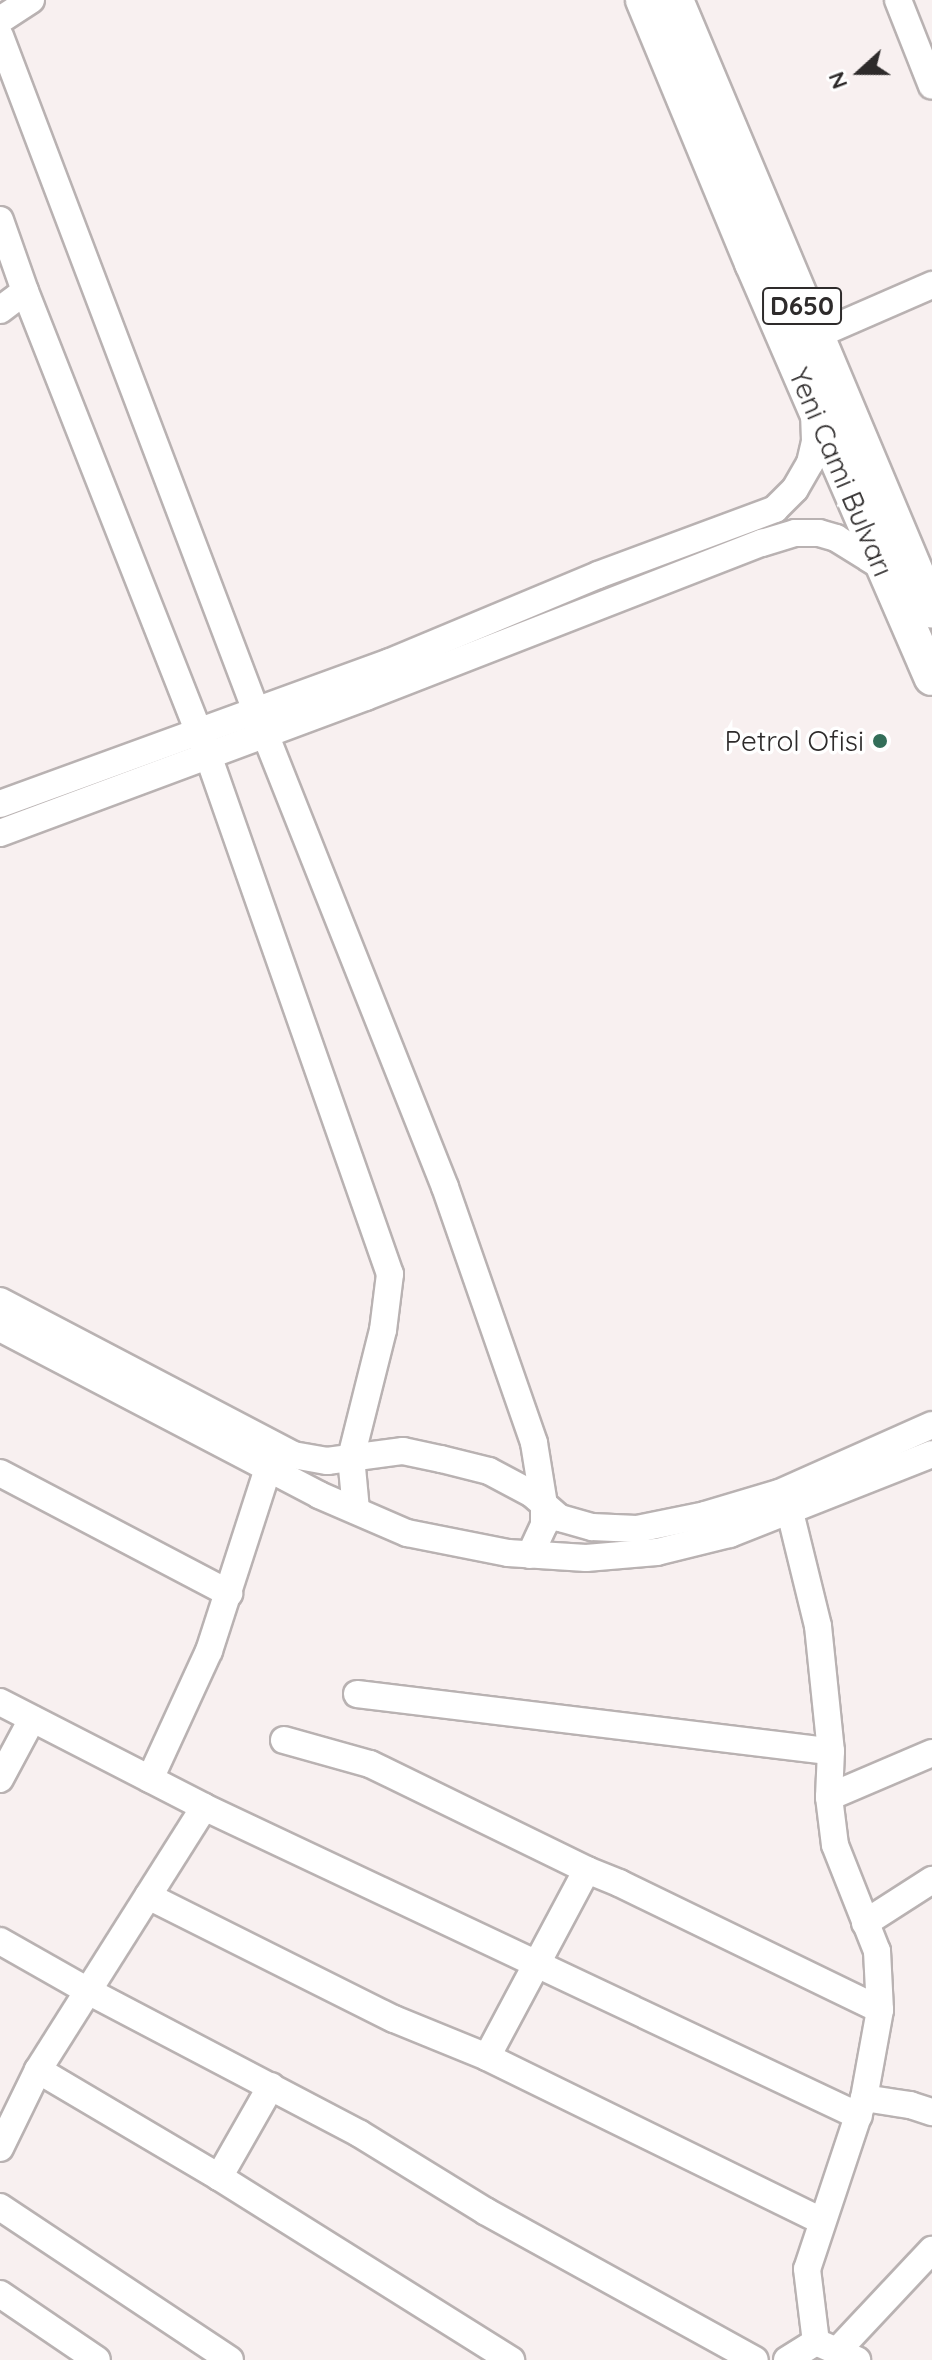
<!DOCTYPE html>
<meta charset="utf-8">
<style>
body{margin:0}
#map{position:relative;width:932px;height:2360px;overflow:hidden;background:#f8f0f0;font-family:Quicksand,sans-serif}
div>[style]{position:absolute}
.roads{filter:drop-shadow(2px 0 #b9b2b2) drop-shadow(-2px 0 #b9b2b2) drop-shadow(0 2px #b9b2b2) drop-shadow(0 -2px #b9b2b2)}
.minor>*{height:26px;margin:-13px;padding:0 13px;transform-origin:13px;border-radius:13px;background:#fff}
.major>*{height:34px;margin:-17px;padding:0 17px;transform-origin:17px;border-radius:17px;background:#fff}
.dots>*{width:22px;height:22px;translate:-50% -50%;box-sizing:border-box;border:4px solid #fff;border-radius:50%}
span{translate:-50% -50%;white-space:nowrap;text-align:center;line-height:1.15;-webkit-text-stroke:7px #fff;paint-order:stroke}
.shield-label span{padding:2px 6px;background:#fff;border:2px solid;border-radius:6px;-webkit-text-stroke-width:0}
.shield-label{font-size:26px;color:#2e2b2b;font-weight:700}
.street-label{font-size:28px;color:#2e2b2b}
.poi-label{font-size:28px;color:#2e2b2b}
.right{translate:-100% -50%;text-align:right}
.north{position:absolute;left:820px;top:32px;width:80px;height:80px;-webkit-text-stroke:6px #fff;paint-order:stroke;rotate:249deg;font-size:22px;font-weight:700;line-height:32px;text-align:center;color:#2e2b2b}
.north::after{content:'';display:block;margin:auto;width:28px;height:36px;background:#2e2b2b;clip-path:polygon(50% 0,100% 100%,50% 72%,0 100%)}
</style>
<div id="map">
<div class="roads">
<div class="minor">
<div style="left:898px;top:0;width:92px;rotate:68.4deg"></div>
<div style="left:0;top:20px;width:37px;rotate:-33deg"></div>
<div style="left:0;top:36px;width:722px;rotate:69.23deg"></div>
<div style="left:256px;top:711px;width:512px;rotate:68.34deg"></div>
<div style="left:445px;top:1187px;width:271px;rotate:70.8deg"></div>
<div style="left:534px;top:1443px;width:63px;rotate:80.8deg"></div>
<div style="left:544px;top:1505px;width:20px;rotate:90deg"></div>
<div style="left:544px;top:1525px;width:33px;rotate:115deg"></div>
<div style="left:0;top:220px;width:75px;rotate:70.6deg"></div>
<div style="left:25px;top:291px;width:499px;rotate:68.5deg"></div>
<div style="left:208px;top:755px;width:550px;rotate:70.68deg"></div>
<div style="left:390px;top:1274px;width:56px;rotate:97.1deg"></div>
<div style="left:383px;top:1330px;width:131px;rotate:104.1deg"></div>
<div style="left:351px;top:1457px;width:53px;rotate:84.6deg"></div>
<div style="left:0;top:310px;width:31px;rotate:-37deg"></div>
<div style="left:815px;top:336px;width:128px;rotate:-23.6deg"></div>
<div style="left:0;top:804px;width:415px;rotate:-20deg"></div>
<div style="left:390px;top:662px;width:225px;rotate:-22.7deg"></div>
<div style="left:598px;top:575px;width:189px;rotate:-20.4deg"></div>
<div style="left:775px;top:509px;width:28px;rotate:-45deg"></div>
<div style="left:795px;top:489px;width:30px;rotate:-60deg"></div>
<div style="left:810px;top:463px;width:23px;rotate:-77deg"></div>
<div style="left:815px;top:441px;width:25px;rotate:-92deg"></div>
<div style="left:0;top:833px;width:390px;rotate:-20.4deg"></div>
<div style="left:366px;top:697px;width:425px;rotate:-21.3deg"></div>
<div style="left:762px;top:543px;width:34px;rotate:-17deg"></div>
<div style="left:795px;top:533px;width:24px"></div>
<div style="left:819px;top:533px;width:18px;rotate:16deg"></div>
<div style="left:836px;top:538px;width:53px;rotate:31.9deg"></div>
<div style="left:0;top:1301px;width:331px;rotate:27.7deg"></div>
<div style="left:293px;top:1455px;width:35px;rotate:10deg"></div>
<div style="left:327px;top:1461px;width:77px;rotate:-7.5deg"></div>
<div style="left:403px;top:1451px;width:39px;rotate:12deg"></div>
<div style="left:441px;top:1459px;width:49px;rotate:14deg"></div>
<div style="left:489px;top:1471px;width:49px;rotate:28.1deg"></div>
<div style="left:532px;top:1494px;width:37px;rotate:41deg"></div>
<div style="left:560px;top:1518px;width:33px;rotate:16deg"></div>
<div style="left:592px;top:1527px;width:45px;rotate:2.5deg"></div>
<div style="left:637px;top:1529px;width:69px;rotate:-11.6deg"></div>
<div style="left:705px;top:1515px;width:77px;rotate:-16.6deg"></div>
<div style="left:779px;top:1493px;width:167px;rotate:-24deg"></div>
<div style="left:0;top:1328px;width:360px;rotate:27.6deg"></div>
<div style="left:319px;top:1495px;width:96px;rotate:23.4deg"></div>
<div style="left:407px;top:1533px;width:103px;rotate:11.2deg"></div>
<div style="left:508px;top:1553px;width:78px;rotate:3.7deg"></div>
<div style="left:586px;top:1558px;width:71px;rotate:-4.8deg"></div>
<div style="left:657px;top:1552px;width:75px;rotate:-13.9deg"></div>
<div style="left:730px;top:1534px;width:217px;rotate:-21.6deg"></div>
<div style="left:0;top:1473px;width:259px;rotate:27.7deg"></div>
<div style="left:790px;top:1512px;width:117px;rotate:76.2deg"></div>
<div style="left:818px;top:1626px;width:126px;rotate:84.1deg"></div>
<div style="left:831px;top:1751px;width:46px;rotate:92.5deg"></div>
<div style="left:829px;top:1797px;width:48px;rotate:82.9deg"></div>
<div style="left:835px;top:1845px;width:114px;rotate:68.4deg"></div>
<div style="left:877px;top:1951px;width:59px;rotate:87.1deg"></div>
<div style="left:880px;top:2010px;width:89px;rotate:100.3deg"></div>
<div style="left:864px;top:2098px;width:180px;rotate:108.4deg"></div>
<div style="left:807px;top:2269px;width:74px;rotate:83deg"></div>
<div style="left:357px;top:1694px;width:477px;rotate:6.9deg"></div>
<div style="left:0;top:1702px;width:229px;rotate:27.2deg"></div>
<div style="left:204px;top:1807px;width:724px;rotate:25.26deg"></div>
<div style="left:284px;top:1740px;width:89px;rotate:15.6deg"></div>
<div style="left:370px;top:1764px;width:242px;rotate:26deg"></div>
<div style="left:0;top:1779px;width:68px;rotate:-61.9deg"></div>
<div style="left:150px;top:1779px;width:141px;rotate:-65.3deg"></div>
<div style="left:209px;top:1651px;width:192px;rotate:-72.1deg"></div>
<div style="left:829px;top:1797px;width:112px;rotate:-23.1deg"></div>
<div style="left:148px;top:1896px;width:275px;rotate:26.6deg"></div>
<div style="left:394px;top:2019px;width:100px;rotate:22.2deg"></div>
<div style="left:487px;top:2057px;width:212px;rotate:-61.9deg"></div>
<div style="left:587px;top:1870px;width:35px;rotate:22deg"></div>
<div style="left:619px;top:1883px;width:290px;rotate:25.9deg"></div>
<div style="left:865px;top:1923px;width:80px;rotate:-32.7deg"></div>
<div style="left:0;top:1941px;width:101px;rotate:29.6deg"></div>
<div style="left:88px;top:1991px;width:307px;rotate:27.7deg"></div>
<div style="left:360px;top:2134px;width:147px;rotate:31.6deg"></div>
<div style="left:485px;top:2211px;width:308px;rotate:28.9deg"></div>
<div style="left:487px;top:2057px;width:373px;rotate:26.1deg"></div>
<div style="left:38px;top:2070px;width:210px;rotate:30.6deg"></div>
<div style="left:271px;top:2086px;width:105px;rotate:119.7deg"></div>
<div style="left:219px;top:2177px;width:345px;rotate:32.1deg"></div>
<div style="left:864px;top:2098px;width:47px;rotate:8.7deg"></div>
<div style="left:910px;top:2105px;width:23px;rotate:18deg"></div>
<div style="left:0;top:2148px;width:87px;rotate:-64deg"></div>
<div style="left:38px;top:2070px;width:311px;rotate:-57.7deg"></div>
<div style="left:0;top:2207px;width:276px;rotate:33.6deg"></div>
<div style="left:0;top:2294px;width:117px;rotate:34.2deg"></div>
<div style="left:837px;top:2351px;width:139px;rotate:-46.8deg"></div>
<div style="left:787px;top:2360px;width:34px;rotate:-32deg"></div>
<div style="left:816px;top:2342px;width:45px;rotate:23.7deg"></div>
</div>
<div class="major">
<div style="left:643px;top:0;width:285px;rotate:67.5deg"></div>
<div style="left:752px;top:263px;width:452px;rotate:66.6deg"></div>
<div style="left:676px;top:0;width:662px;rotate:67.23deg"></div>
</div>
</div>
<div class="dots">
<div style="left:880px;top:741px;background:#336e59"></div>
</div>
<div class="shield-label">
<span style="left:802px;top:306px">D650</span>
</div>
<div class="street-label">
<span style="left:841px;top:472px;rotate:67deg">Yeni Cami Bulvarı</span>
</div>
<div class="poi-label">
<span class="right" style="left:864px;top:741px">Petrol Ofisi</span>
</div>
<div class="north">N</div>
</div>
